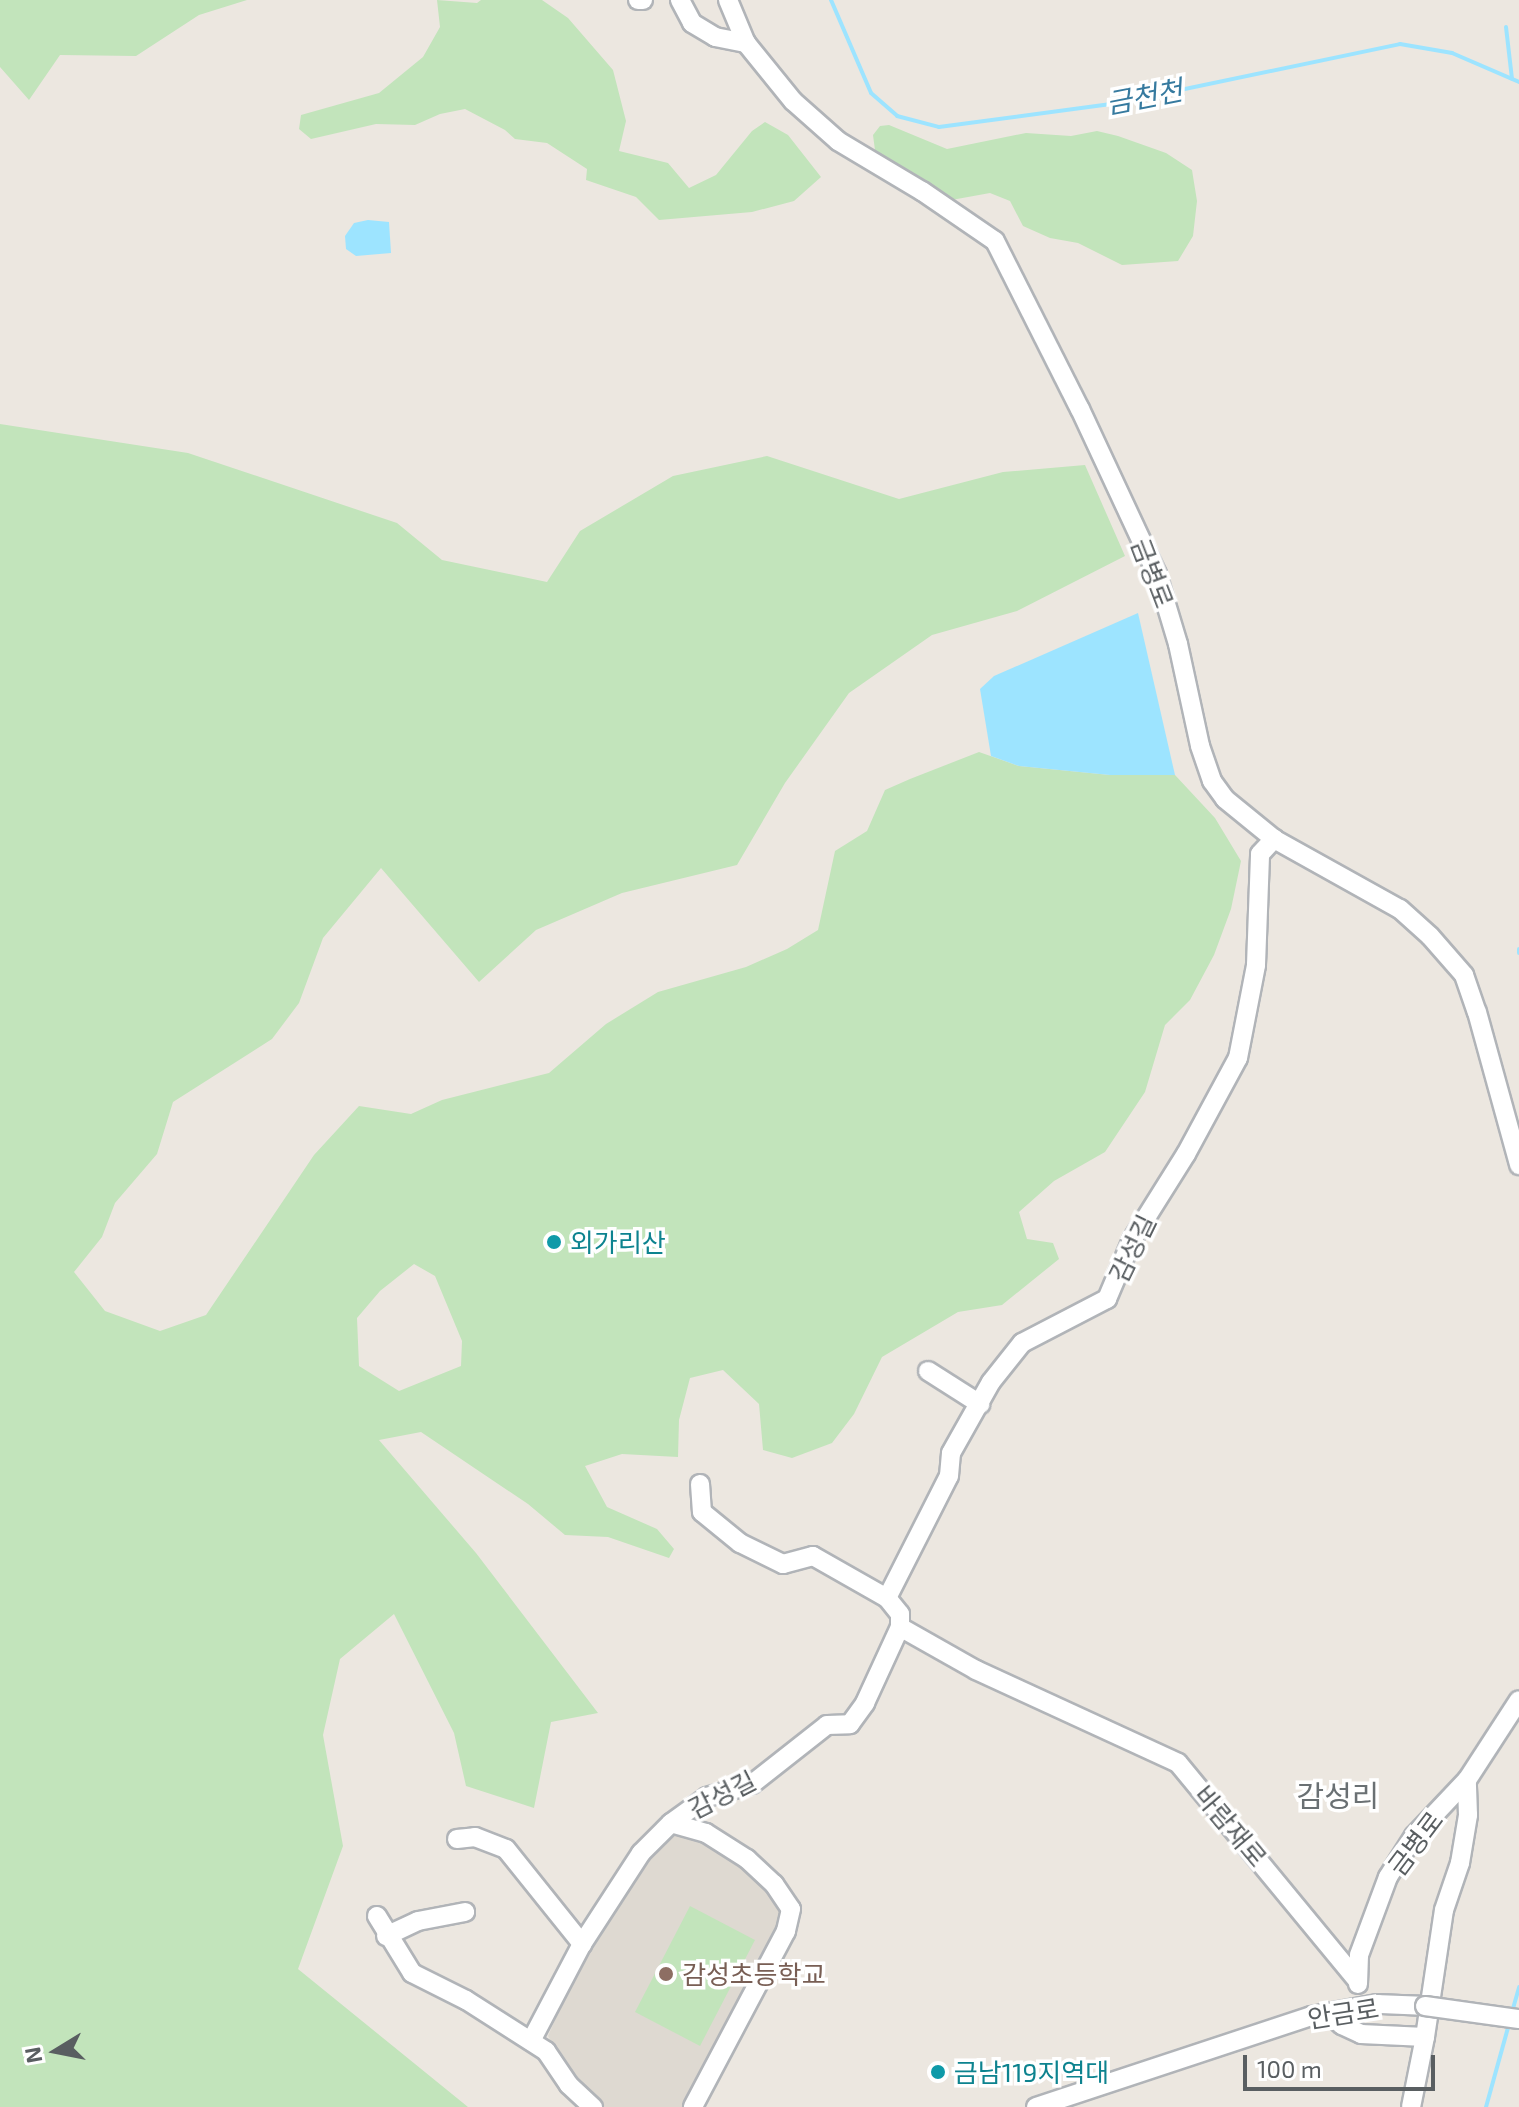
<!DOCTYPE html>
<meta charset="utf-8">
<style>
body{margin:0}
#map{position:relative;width:1519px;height:2107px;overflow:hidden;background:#ece7e0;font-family:"Exo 2","Noto Sans KR",sans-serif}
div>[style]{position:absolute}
.education>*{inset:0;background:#ded9d1}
.green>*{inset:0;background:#c2e4bb}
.water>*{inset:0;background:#9de4ff}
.stream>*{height:4px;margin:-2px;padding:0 2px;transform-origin:2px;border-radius:2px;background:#9de4ff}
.roads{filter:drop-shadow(2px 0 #b1b4b8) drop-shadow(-2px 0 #b1b4b8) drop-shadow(0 2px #b1b4b8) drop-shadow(0 -2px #b1b4b8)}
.minor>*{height:18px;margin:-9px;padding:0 9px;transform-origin:9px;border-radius:9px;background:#fff}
.bridges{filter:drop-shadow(2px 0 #b1b4b8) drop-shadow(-2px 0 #b1b4b8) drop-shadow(0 2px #b1b4b8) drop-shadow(0 -2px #b1b4b8)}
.minor-bridge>*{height:18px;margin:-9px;padding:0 9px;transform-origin:9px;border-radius:9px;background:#fff}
.dots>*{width:22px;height:22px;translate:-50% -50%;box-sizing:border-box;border:4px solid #fff;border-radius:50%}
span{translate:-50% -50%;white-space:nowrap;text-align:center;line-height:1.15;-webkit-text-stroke:7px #fff;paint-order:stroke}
.street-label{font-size:26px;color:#595e61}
.culture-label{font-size:26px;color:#0d838f}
.left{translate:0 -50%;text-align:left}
.education-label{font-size:26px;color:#785e54}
.water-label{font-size:28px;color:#367a9f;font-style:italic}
.quarter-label{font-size:30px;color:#6a7073}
.north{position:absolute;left:16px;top:2011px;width:80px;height:80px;-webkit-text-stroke:6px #fff;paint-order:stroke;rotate:260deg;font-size:22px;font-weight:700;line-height:32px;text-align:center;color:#595e61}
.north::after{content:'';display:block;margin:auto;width:28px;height:36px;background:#595e61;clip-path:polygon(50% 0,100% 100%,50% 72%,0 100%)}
.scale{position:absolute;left:1243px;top:2055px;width:192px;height:36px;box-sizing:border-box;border:4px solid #595e61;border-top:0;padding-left:10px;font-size:24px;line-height:28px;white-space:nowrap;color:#595e61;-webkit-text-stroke:6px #fff;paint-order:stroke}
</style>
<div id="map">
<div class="education">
<div style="clip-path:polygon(672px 1827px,738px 1860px,768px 1888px,783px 1908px,784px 1917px,689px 2107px,599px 2107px,576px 2085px,548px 2036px,586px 1949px,633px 1875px)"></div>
</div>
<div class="green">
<div style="clip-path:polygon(0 0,247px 0,199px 15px,136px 56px,60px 55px,29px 100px,0 67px)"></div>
<div style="clip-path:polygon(437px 0,477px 3px,481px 0,542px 0,568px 18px,613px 70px,626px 121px,619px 151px,668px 163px,689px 188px,716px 175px,752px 131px,765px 122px,788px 135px,821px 177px,794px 201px,752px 212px,659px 220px,636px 197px,586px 180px,587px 169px,547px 143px,515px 139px,505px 130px,465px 109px,440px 114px,415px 125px,376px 124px,311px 139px,299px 129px,301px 115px,379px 93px,423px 57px,440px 27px)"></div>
<div style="clip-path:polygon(889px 125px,947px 149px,1026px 133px,1071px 136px,1097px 131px,1118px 136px,1166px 153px,1192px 170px,1197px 201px,1193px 236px,1178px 261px,1122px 265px,1078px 243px,1050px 238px,1023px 226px,1010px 201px,990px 193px,946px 201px,876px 158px,873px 135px,880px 126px)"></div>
<div style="clip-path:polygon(evenodd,0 424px,188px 453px,397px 523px,442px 560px,547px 582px,580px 531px,673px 476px,767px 456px,899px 499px,1003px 472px,1085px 465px,1125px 556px,1017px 611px,932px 635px,849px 693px,785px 783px,737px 865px,622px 893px,536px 930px,479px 982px,381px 868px,323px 938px,299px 1003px,272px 1039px,173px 1102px,157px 1154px,115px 1203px,102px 1237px,74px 1272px,105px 1311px,160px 1331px,206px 1315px,314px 1155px,359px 1106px,411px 1114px,442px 1100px,549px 1073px,606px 1024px,658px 992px,746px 967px,787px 949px,818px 930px,835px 851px,867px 831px,885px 790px,910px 779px,979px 752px,1019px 766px,1110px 775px,1175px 775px,1215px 818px,1241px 861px,1231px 909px,1214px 955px,1190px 1000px,1165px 1025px,1145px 1092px,1105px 1152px,1054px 1181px,1019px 1212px,1027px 1239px,1053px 1243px,1059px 1259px,1002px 1305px,958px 1312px,882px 1357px,854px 1414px,832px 1443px,792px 1458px,763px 1450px,759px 1404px,723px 1370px,690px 1378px,679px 1420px,678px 1457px,622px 1454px,585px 1466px,607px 1507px,657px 1529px,674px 1549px,669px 1558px,608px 1537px,565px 1535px,528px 1504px,421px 1432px,379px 1440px,476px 1553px,598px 1713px,551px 1722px,534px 1808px,466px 1786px,454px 1733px,394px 1614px,340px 1659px,323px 1735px,343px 1846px,298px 1969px,468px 2107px,0 2107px,0 424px,414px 1264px,435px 1276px,462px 1341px,461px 1366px,399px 1391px,359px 1366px,357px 1318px,380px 1291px,414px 1264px)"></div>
<div style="clip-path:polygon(690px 1906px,755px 1940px,700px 2046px,635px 2012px)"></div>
</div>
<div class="water">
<div style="clip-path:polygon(368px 220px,389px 222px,391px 253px,356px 256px,346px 249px,345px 236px,354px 223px)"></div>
<div style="clip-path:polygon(1138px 613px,1175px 775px,1110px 775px,1019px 766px,991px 756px,980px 689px,994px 676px)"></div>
</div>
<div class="stream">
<div style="left:831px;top:0;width:101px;rotate:66.7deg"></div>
<div style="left:871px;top:93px;width:35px;rotate:41deg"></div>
<div style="left:897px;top:116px;width:43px;rotate:14.7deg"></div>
<div style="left:939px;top:127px;width:181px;rotate:-7.6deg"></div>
<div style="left:1118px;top:103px;width:288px;rotate:-11.8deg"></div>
<div style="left:1400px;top:44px;width:53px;rotate:9.8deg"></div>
<div style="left:1452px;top:53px;width:73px;rotate:23.4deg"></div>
<div style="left:1506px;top:27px;width:52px;rotate:83.4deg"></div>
<div style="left:1519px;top:949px;width:4px;rotate:90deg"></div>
<div style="left:1512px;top:2012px;width:26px;rotate:-74deg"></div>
<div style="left:1486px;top:2107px;width:86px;rotate:-74.5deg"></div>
</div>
<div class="roads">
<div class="minor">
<div style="left:638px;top:0;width:5px"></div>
<div style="left:680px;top:0;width:26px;rotate:62deg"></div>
<div style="left:692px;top:23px;width:27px;rotate:31deg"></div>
<div style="left:715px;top:37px;width:32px;rotate:11deg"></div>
<div style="left:728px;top:0;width:47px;rotate:67.3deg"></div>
<div style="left:746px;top:43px;width:75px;rotate:51deg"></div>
<div style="left:793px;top:101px;width:60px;rotate:41.6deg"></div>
<div style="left:838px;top:141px;width:98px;rotate:30.8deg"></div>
<div style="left:922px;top:191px;width:88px;rotate:34.4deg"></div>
<div style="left:995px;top:241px;width:188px;rotate:63.2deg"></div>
<div style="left:1080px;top:409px;width:182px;rotate:65deg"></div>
<div style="left:1157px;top:574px;width:73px;rotate:73.3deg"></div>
<div style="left:1178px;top:644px;width:104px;rotate:77.8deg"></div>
<div style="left:1200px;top:746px;width:37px;rotate:71deg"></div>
<div style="left:1212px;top:781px;width:22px;rotate:54deg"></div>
<div style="left:1225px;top:799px;width:63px;rotate:39.2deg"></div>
<div style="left:1274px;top:839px;width:144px;rotate:29.1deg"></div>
<div style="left:1400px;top:909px;width:40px;rotate:42deg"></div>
<div style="left:1430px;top:936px;width:52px;rotate:48.9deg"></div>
<div style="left:1464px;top:975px;width:39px;rotate:71deg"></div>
<div style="left:1477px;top:1012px;width:159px;rotate:74.6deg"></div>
<div style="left:928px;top:1371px;width:62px;rotate:32.4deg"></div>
<div style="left:700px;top:1484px;width:28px;rotate:86deg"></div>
<div style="left:702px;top:1512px;width:49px;rotate:39.2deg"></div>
<div style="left:740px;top:1543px;width:48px;rotate:26deg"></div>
<div style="left:783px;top:1564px;width:31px;rotate:-15deg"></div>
<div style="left:813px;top:1556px;width:85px;rotate:29.6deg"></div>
<div style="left:900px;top:1627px;width:87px;rotate:29.5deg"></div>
<div style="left:976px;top:1670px;width:222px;rotate:24.7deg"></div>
<div style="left:1178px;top:1763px;width:283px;rotate:50.5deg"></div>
<div style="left:671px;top:1823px;width:36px;rotate:16deg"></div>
<div style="left:706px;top:1833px;width:49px;rotate:32.4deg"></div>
<div style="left:747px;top:1859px;width:37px;rotate:43deg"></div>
<div style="left:774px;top:1884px;width:30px;rotate:56deg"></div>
<div style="left:791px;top:1909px;width:23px;rotate:103deg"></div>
<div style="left:786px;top:1931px;width:199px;rotate:117.9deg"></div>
<div style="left:457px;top:1839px;width:18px;rotate:-6deg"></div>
<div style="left:475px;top:1837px;width:33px;rotate:21deg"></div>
<div style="left:506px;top:1849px;width:122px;rotate:51.3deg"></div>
<div style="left:377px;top:1916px;width:67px;rotate:58.4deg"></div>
<div style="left:412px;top:1973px;width:60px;rotate:26.6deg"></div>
<div style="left:466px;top:2000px;width:95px;rotate:32.5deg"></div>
<div style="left:546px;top:2051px;width:41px;rotate:55.9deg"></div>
<div style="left:569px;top:2085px;width:33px;rotate:43deg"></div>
<div style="left:386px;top:1936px;width:35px;rotate:-25deg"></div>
<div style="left:418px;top:1921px;width:48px;rotate:-10.8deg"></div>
<div style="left:1358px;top:1984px;width:29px;rotate:-88deg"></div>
<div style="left:1359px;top:1955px;width:83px;rotate:-69.6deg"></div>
<div style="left:1388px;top:1877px;width:49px;rotate:-57.6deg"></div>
<div style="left:1414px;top:1836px;width:77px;rotate:-46.6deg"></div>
<div style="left:1467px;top:1780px;width:95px;rotate:-57deg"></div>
<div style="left:1328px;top:2013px;width:18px;rotate:41deg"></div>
<div style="left:1342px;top:2025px;width:21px;rotate:25deg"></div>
<div style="left:1361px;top:2034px;width:64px;rotate:2.7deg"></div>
<div style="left:1425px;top:2037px;width:71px;rotate:101.3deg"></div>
<div style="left:1425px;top:2037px;width:128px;rotate:-81.5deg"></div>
<div style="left:1444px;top:1910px;width:50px;rotate:-71.2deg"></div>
<div style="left:1460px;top:1863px;width:49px;rotate:-80.5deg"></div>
<div style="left:1468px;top:1815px;width:35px;rotate:-92deg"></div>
<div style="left:531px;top:2041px;width:110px;rotate:-62.3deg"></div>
<div style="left:582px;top:1944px;width:108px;rotate:-57deg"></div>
<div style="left:641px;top:1853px;width:42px;rotate:-45deg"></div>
<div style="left:671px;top:1823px;width:44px;rotate:-35.8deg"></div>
<div style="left:707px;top:1797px;width:47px;rotate:-16.1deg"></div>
<div style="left:752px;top:1784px;width:95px;rotate:-38.2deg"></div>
<div style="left:827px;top:1725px;width:23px;rotate:-2deg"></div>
<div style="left:850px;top:1724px;width:26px;rotate:-54deg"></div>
<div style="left:865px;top:1703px;width:84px;rotate:-65.3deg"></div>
<div style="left:900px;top:1627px;width:13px;rotate:-90deg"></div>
<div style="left:900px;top:1614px;width:21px;rotate:-129deg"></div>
<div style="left:887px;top:1598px;width:137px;rotate:-63.1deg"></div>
<div style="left:949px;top:1476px;width:23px;rotate:-85deg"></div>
<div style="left:951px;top:1453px;width:81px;rotate:-60.6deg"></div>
<div style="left:991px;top:1382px;width:50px;rotate:-51.5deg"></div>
<div style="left:1022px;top:1343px;width:96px;rotate:-27.4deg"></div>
<div style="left:1107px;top:1299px;width:64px;rotate:-67deg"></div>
<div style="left:1132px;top:1240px;width:102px;rotate:-57.9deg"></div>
<div style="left:1186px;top:1154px;width:109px;rotate:-61.6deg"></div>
<div style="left:1238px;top:1058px;width:95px;rotate:-79deg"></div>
<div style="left:1256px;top:965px;width:111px;rotate:-87.9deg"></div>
<div style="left:1260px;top:854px;width:21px;rotate:-47deg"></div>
<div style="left:1036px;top:2107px;width:290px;rotate:-18.3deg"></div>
<div style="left:1311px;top:2016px;width:68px;rotate:-10.2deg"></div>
<div style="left:1378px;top:2004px;width:47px;rotate:2.4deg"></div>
</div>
</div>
<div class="bridges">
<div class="minor-bridge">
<div style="left:1425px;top:2006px;width:95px;rotate:7.9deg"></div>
</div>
</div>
<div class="dots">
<div style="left:554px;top:1242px;background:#0f9aa8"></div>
<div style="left:666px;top:1974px;background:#8d6e63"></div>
<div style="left:938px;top:2072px;background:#0f9aa8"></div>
</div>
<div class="street-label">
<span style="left:1153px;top:573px;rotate:69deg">금병로</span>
<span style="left:1132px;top:1248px;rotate:-64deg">감성길</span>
<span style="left:722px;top:1794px;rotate:-27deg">감성길</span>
<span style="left:1231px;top:1826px;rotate:50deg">바람재로</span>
<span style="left:1415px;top:1843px;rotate:-53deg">금병로</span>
<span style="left:1343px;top:2013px;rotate:-9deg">안금로</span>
</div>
<div class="culture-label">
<span class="left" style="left:570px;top:1242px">외가리산</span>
<span class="left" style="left:954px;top:2072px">금남119지역대</span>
</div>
<div class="education-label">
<span class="left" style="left:682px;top:1974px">감성초등학교</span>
</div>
<div class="water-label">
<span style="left:1144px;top:96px;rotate:-11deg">금천천</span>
</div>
<div class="quarter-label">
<span style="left:1338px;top:1795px">감성리</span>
</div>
<div class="north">N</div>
<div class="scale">100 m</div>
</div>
